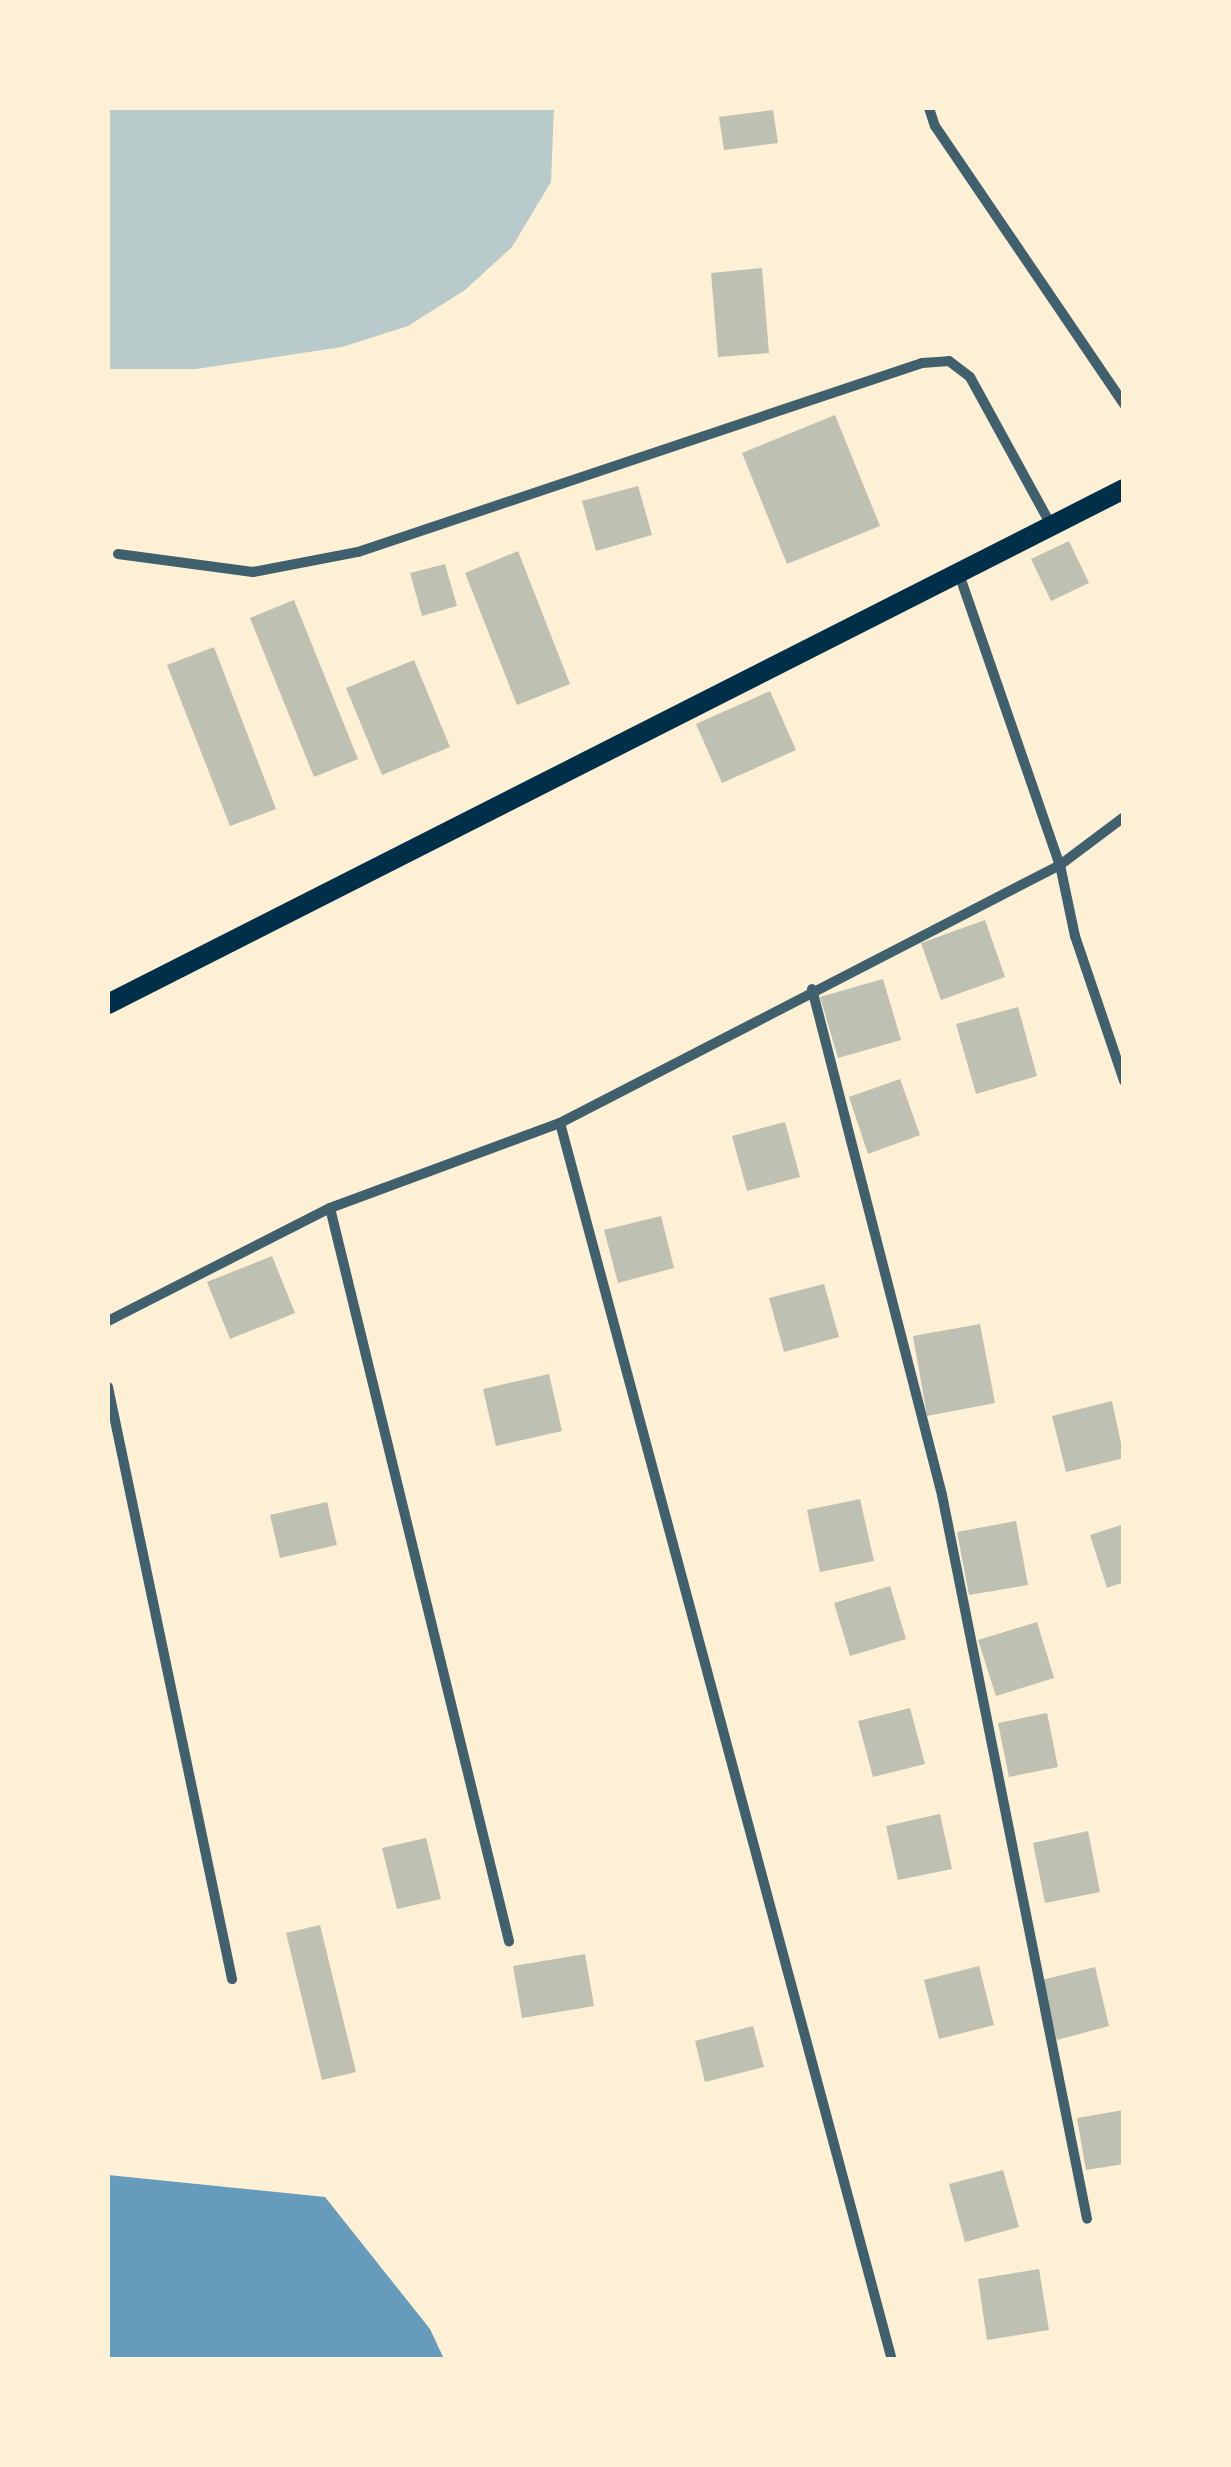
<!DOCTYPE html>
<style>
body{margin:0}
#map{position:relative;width:1231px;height:2467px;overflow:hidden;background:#fdf0d5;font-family:"IBM Plex Sans",sans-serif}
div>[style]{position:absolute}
.green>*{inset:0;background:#b9caca}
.water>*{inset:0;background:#669bbc}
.building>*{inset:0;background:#bec0b2}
.minor>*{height:10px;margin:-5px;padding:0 5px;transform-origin:5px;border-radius:5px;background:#3f606c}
.secondary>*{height:20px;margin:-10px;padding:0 10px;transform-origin:10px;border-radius:10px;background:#003049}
span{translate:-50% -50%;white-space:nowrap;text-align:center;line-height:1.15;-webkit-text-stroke:8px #fdf0d5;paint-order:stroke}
.frame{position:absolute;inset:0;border:110px solid #fdf0d5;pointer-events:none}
</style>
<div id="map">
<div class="green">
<div style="clip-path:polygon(108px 108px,554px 108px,551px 182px,512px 247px,465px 290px,408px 326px,342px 347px,196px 369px,108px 369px)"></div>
</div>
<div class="water">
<div style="clip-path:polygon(108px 2175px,325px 2197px,430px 2329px,444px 2359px,108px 2359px)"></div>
</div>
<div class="building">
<div style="clip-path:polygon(773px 110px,778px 143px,724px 150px,719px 117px)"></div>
<div style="clip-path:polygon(762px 268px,769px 353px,718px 357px,711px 273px)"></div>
<div style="clip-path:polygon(835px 415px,880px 526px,787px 564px,742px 453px)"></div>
<div style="clip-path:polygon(638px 486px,652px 535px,596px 551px,582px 501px)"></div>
<div style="clip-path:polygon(1069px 541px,1089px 583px,1051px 601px,1031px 559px)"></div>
<div style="clip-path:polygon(518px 551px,570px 684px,517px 705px,465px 573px)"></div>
<div style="clip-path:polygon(445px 564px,457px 606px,422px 616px,410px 573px)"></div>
<div style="clip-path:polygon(294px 600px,358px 759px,314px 777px,250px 618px)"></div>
<div style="clip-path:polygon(214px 647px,276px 809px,230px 826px,167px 665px)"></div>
<div style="clip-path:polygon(414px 660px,450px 747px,382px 775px,346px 688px)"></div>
<div style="clip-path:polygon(770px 691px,796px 750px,722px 783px,696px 724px)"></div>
<div style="clip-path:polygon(985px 920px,1005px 977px,941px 1000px,921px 943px)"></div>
<div style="clip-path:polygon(883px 979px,901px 1040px,838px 1058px,820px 997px)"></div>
<div style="clip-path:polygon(1018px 1007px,1037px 1076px,976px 1094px,956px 1024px)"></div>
<div style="clip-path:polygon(900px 1079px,920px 1135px,868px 1154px,849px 1097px)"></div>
<div style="clip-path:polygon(785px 1122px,800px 1177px,747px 1191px,732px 1136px)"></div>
<div style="clip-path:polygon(661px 1216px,674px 1268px,618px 1283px,604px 1230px)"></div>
<div style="clip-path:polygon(272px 1256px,295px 1313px,230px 1339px,207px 1282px)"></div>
<div style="clip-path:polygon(824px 1284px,839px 1337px,784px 1352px,769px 1298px)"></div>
<div style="clip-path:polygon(980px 1324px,995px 1403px,927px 1416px,913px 1336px)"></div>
<div style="clip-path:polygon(549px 1374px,562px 1431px,496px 1446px,483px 1389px)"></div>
<div style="clip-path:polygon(1112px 1401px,1124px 1458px,1066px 1472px,1052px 1416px)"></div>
<div style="clip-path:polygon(860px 1499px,874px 1561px,820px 1572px,807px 1510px)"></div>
<div style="clip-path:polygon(327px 1502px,337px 1545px,280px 1558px,270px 1515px)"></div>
<div style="clip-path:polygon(1016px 1521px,1028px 1585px,969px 1595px,957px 1532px)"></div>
<div style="clip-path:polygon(1124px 1524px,1124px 1582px,1107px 1588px,1090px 1535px)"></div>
<div style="clip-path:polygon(890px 1586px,906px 1639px,850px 1656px,834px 1603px)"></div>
<div style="clip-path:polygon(1037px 1622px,1054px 1678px,996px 1696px,978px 1640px)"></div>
<div style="clip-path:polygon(910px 1708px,925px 1764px,873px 1777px,858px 1721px)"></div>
<div style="clip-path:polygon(1047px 1713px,1058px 1767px,1009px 1777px,998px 1723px)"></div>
<div style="clip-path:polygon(940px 1814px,952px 1869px,898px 1880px,886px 1826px)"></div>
<div style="clip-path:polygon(1088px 1831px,1100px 1892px,1045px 1903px,1033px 1843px)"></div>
<div style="clip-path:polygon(426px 1838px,441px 1899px,397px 1909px,382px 1848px)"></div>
<div style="clip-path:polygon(320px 1925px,356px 2072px,322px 2080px,286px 1933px)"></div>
<div style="clip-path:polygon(585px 1954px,594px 2006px,522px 2018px,513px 1966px)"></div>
<div style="clip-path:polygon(979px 1966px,994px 2025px,939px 2039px,924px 1980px)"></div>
<div style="clip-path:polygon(1095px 1967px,1109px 2026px,1057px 2040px,1042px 1980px)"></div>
<div style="clip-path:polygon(753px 2026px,764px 2067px,705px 2082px,695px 2041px)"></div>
<div style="clip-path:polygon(1124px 2110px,1124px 2164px,1086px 2170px,1077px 2118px)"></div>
<div style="clip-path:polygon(1003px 2170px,1019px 2227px,965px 2242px,949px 2184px)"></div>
<div style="clip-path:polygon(1039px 2269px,1049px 2330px,987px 2340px,978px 2279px)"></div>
</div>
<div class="minor">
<div style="left:929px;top:108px;width:19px;rotate:72deg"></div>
<div style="left:935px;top:126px;width:336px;rotate:55.8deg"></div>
<div style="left:118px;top:554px;width:136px;rotate:7.6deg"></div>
<div style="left:253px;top:572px;width:107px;rotate:-10.8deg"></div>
<div style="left:358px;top:552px;width:595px;rotate:-18.53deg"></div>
<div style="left:922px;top:363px;width:27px;rotate:-4deg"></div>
<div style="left:949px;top:361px;width:26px;rotate:37deg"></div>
<div style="left:970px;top:377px;width:169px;rotate:61.3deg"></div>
<div style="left:959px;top:574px;width:308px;rotate:70.9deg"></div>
<div style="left:1060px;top:865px;width:73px;rotate:78.1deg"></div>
<div style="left:1075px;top:936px;width:153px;rotate:71.3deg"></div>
<div style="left:812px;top:989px;width:522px;rotate:75.59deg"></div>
<div style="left:942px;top:1495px;width:738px;rotate:78.67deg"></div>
<div style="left:560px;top:1123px;width:1281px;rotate:74.98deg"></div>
<div style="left:330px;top:1208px;width:755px;rotate:76.28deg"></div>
<div style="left:108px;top:1321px;width:249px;rotate:-27deg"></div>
<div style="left:330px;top:1208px;width:245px;rotate:-20.3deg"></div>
<div style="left:560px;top:1123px;width:563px;rotate:-27.29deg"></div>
<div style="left:1060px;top:865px;width:80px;rotate:-36.9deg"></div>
<div style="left:108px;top:1387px;width:605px;rotate:78.17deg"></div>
</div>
<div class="secondary">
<div style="left:108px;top:1004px;width:1139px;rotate:-26.88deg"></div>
</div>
<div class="frame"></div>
</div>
